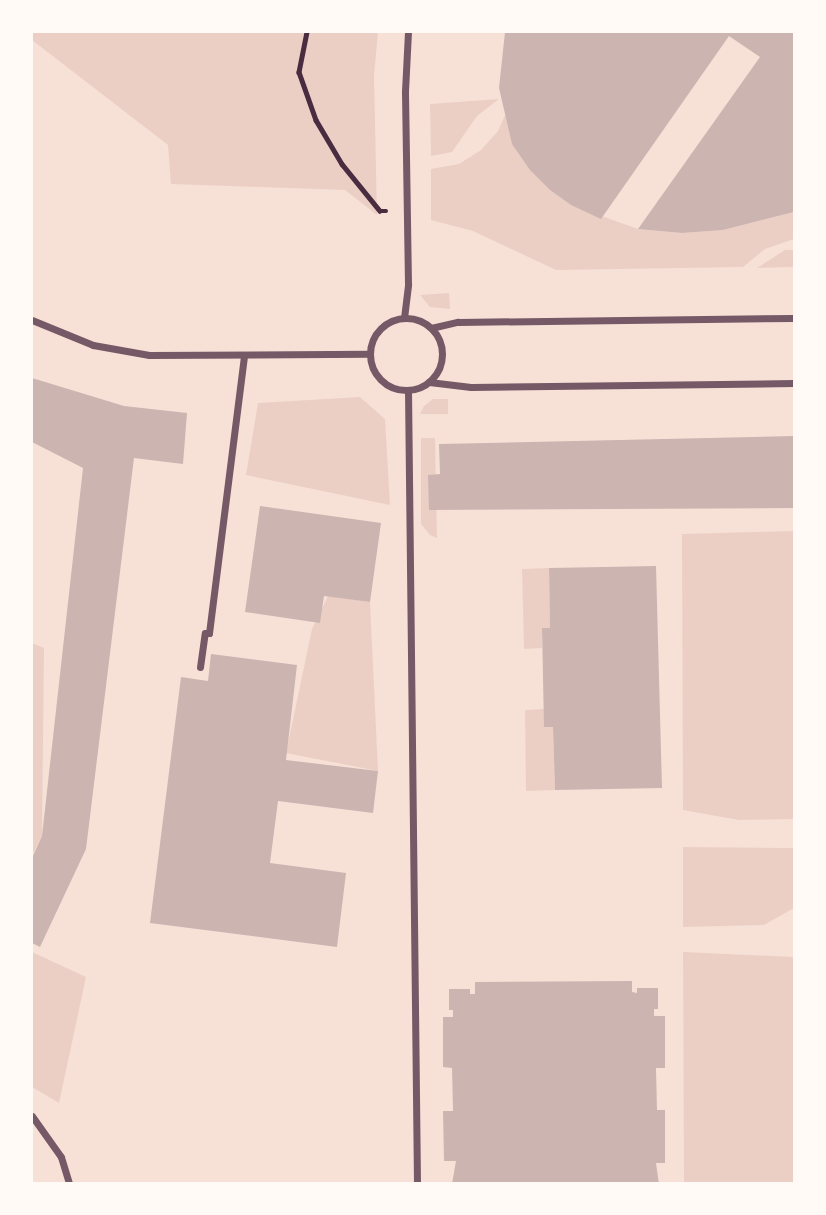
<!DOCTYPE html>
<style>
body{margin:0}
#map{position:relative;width:826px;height:1215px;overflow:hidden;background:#f7e1d7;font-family:Helvetica,sans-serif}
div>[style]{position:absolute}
.green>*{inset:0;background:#ebcfc5}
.building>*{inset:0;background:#ccb4b1}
.path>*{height:4.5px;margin:-2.25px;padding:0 2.25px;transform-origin:2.25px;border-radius:2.25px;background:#4a2c40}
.minor>*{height:7px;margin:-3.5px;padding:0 3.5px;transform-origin:3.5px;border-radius:3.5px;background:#755966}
.minor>.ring{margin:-3.5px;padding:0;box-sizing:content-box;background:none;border:7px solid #755966;border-radius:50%}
span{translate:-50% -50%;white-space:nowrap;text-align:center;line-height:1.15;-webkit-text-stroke:5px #fffaf5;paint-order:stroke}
.frame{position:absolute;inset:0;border:33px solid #fffaf5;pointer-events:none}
</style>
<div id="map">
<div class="green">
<div style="clip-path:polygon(32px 32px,378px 32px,374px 76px,377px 215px,345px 190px,171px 184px,168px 145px,32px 40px)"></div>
<div style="clip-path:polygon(499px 99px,477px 116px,452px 152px,431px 156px,430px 104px)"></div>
<div style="clip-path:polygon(505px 115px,550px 190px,571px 205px,638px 229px,682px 233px,723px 230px,794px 212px,794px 239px,765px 249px,743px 267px,556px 270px,473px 231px,431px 220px,431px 169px,459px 164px,481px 150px,498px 131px)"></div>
<div style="clip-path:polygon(785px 250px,794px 250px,794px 267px,757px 268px)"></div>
<div style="clip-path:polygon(449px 293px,450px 309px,430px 307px,420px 295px)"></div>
<div style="clip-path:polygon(360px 397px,385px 419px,390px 505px,246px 475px,258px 403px)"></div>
<div style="clip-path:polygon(433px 399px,448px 399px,448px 414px,420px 414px,424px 406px)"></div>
<div style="clip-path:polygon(421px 438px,435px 438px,437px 538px,430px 535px,421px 524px)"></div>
<div style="clip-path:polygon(794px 531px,794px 819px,739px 820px,683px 810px,682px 534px)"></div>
<div style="clip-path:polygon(549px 568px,550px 628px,542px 628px,542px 648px,524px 649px,522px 569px)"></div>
<div style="clip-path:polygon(328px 596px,370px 602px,378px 771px,286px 753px,312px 629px)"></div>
<div style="clip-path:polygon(32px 643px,44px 648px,42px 836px,32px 856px)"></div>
<div style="clip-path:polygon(544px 709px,545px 727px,553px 727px,555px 790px,526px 791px,525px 710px)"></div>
<div style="clip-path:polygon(683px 847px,794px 848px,794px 908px,764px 925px,683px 927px)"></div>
<div style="clip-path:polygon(32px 952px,86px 977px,59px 1103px,32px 1087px)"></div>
<div style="clip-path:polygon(683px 952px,794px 957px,794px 1183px,684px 1183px)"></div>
</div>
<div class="building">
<div style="clip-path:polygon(505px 32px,794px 32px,794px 212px,723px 230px,682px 233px,638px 229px,760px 57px,729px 36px,601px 219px,571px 205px,550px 190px,530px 170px,512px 144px,499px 88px)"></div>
<div style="clip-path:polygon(32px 378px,124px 406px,187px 413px,183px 464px,134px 458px,86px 849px,40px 947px,32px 943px,32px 858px,42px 836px,83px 468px,32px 442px)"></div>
<div style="clip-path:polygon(794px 436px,794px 508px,429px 510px,428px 475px,440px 474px,439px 444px)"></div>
<div style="clip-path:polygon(260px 506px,381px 523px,370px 602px,324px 596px,320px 623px,245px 612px)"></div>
<div style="clip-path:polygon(656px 566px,662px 788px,555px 790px,553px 727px,544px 727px,542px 628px,550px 628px,549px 568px)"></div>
<div style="clip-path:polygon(211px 654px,297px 665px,286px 760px,378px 771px,373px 813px,278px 801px,270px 863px,346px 873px,337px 947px,150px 923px,181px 677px,208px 681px)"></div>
<div style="clip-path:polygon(632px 981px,632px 992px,637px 993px,637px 988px,658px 988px,658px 1009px,654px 1009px,654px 1016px,665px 1016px,665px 1068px,656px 1068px,657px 1110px,665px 1110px,665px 1163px,656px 1163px,659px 1184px,452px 1184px,456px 1161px,444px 1161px,443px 1111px,453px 1111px,452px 1068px,443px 1067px,443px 1017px,453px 1017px,453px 1010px,449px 1010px,449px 989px,470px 989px,470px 994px,475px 994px,475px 982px)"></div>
</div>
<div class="path">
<div style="left:307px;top:32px;width:41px;rotate:101.3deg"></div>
<div style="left:299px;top:72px;width:51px;rotate:70.5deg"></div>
<div style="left:316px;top:120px;width:51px;rotate:59.4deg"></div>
<div style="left:342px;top:164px;width:60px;rotate:51deg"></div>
<div style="left:380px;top:211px;width:6px"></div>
</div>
<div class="minor">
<div style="left:404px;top:318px;width:34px;rotate:-83deg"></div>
<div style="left:408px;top:284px;width:193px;rotate:-90.9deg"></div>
<div style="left:405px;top:91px;width:59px;rotate:-87.1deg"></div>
<div class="ring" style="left:370px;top:318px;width:65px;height:65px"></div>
<div style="left:32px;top:320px;width:66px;rotate:22.3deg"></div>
<div style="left:93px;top:345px;width:57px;rotate:10.1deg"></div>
<div style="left:149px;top:355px;width:221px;rotate:-0.3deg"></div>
<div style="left:431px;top:328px;width:28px;rotate:-13deg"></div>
<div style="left:458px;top:322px;width:336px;rotate:-0.7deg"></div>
<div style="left:429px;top:382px;width:42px;rotate:6.8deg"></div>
<div style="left:471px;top:387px;width:323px;rotate:-0.7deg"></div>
<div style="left:408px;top:390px;width:794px;rotate:89.35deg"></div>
<div style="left:200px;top:667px;width:34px;rotate:-82deg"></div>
<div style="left:205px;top:633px;width:4px"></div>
<div style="left:209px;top:633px;width:278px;rotate:-82.8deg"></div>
<div style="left:32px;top:1116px;width:50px;rotate:54.7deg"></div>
<div style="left:61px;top:1157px;width:28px;rotate:73deg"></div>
</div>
<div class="frame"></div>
</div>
